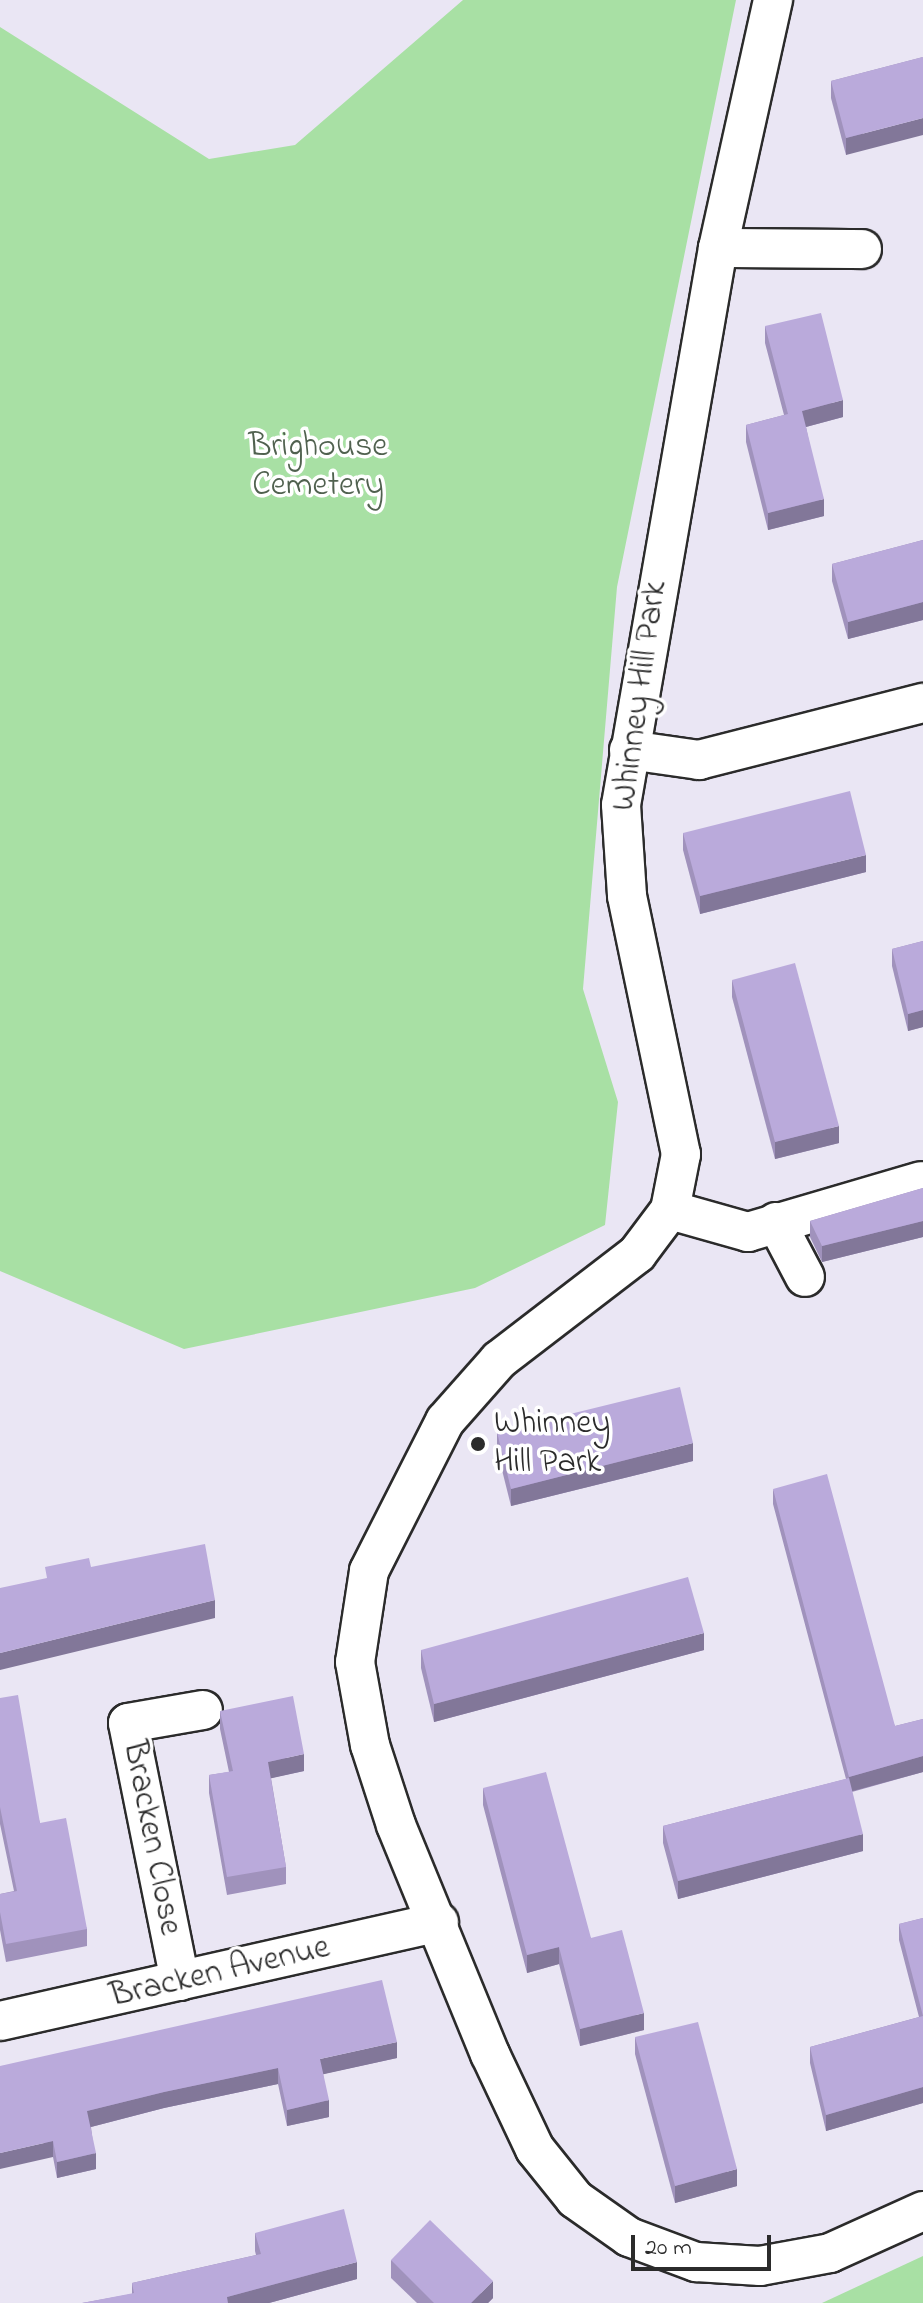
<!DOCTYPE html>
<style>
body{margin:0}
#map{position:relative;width:923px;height:2303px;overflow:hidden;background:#eae6f4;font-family:"Indie Flower",sans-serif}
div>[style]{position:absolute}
.green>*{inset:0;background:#a8e0a4}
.roads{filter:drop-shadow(2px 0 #2b2b2b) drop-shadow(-2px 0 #2b2b2b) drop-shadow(0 2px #2b2b2b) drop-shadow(0 -2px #2b2b2b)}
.street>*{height:38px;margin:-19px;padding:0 19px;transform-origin:19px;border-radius:19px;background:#fff}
.wall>*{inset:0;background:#a092bc}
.shaded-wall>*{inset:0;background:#827799}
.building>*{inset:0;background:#baaadb}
.dots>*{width:22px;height:22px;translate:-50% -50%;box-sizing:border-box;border:4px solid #fff;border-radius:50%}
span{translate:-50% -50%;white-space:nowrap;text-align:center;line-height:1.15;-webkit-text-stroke:7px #fff;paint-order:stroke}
.park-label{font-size:34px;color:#50614f}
.street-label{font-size:34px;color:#2b2b2b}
.poi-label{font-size:34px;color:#2b2b2b}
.left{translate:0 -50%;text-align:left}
.scale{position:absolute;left:631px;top:2235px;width:140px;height:36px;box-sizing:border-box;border:4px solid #2b2b2b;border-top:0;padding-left:10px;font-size:24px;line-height:28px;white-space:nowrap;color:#2b2b2b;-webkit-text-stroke:6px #fff;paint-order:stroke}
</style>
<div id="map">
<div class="green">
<div style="clip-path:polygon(463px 0,736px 0,617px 587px,583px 989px,618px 1102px,605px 1225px,475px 1288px,184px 1349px,0 1271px,0 27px,209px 159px,295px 145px)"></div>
<div style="clip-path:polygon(923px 2256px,923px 2303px,822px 2303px)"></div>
</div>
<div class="roads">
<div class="street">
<div style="left:773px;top:0;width:254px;rotate:102.5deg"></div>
<div style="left:718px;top:248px;width:565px;rotate:99.88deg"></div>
<div style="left:621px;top:805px;width:91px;rotate:86.2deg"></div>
<div style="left:627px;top:896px;width:264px;rotate:78.2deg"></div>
<div style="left:681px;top:1154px;width:57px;rotate:101.1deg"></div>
<div style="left:670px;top:1210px;width:55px;rotate:126.9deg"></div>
<div style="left:637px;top:1254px;width:174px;rotate:142.5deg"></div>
<div style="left:499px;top:1360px;width:81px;rotate:131.5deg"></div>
<div style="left:445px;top:1421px;width:168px;rotate:116.9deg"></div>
<div style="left:369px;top:1571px;width:92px;rotate:98.7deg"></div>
<div style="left:355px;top:1662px;width:84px;rotate:79.8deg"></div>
<div style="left:370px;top:1745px;width:84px;rotate:72deg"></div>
<div style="left:396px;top:1825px;width:248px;rotate:67.7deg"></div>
<div style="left:490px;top:2054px;width:105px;rotate:64.7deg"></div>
<div style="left:535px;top:2149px;width:64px;rotate:51.3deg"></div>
<div style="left:575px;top:2199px;width:66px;rotate:35.1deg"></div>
<div style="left:629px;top:2237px;width:72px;rotate:20.5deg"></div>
<div style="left:696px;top:2262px;width:64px;rotate:3.6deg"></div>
<div style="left:760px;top:2266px;width:71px;rotate:-10.5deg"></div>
<div style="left:830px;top:2253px;width:102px;rotate:-24.3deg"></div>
<div style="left:718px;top:248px;width:144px;rotate:0.4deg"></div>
<div style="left:629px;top:750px;width:71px;rotate:8.1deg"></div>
<div style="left:699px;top:760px;width:231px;rotate:-14.3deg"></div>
<div style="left:670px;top:1210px;width:81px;rotate:15.8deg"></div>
<div style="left:748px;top:1232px;width:180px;rotate:-16.4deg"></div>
<div style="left:776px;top:1222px;width:62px;rotate:62.2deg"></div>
<div style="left:180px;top:1981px;width:263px;rotate:-101.4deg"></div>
<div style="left:128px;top:1723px;width:76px;rotate:-9.8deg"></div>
<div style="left:0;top:2021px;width:450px;rotate:-12.7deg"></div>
</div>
</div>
<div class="wall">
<div style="clip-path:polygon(923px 57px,846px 155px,831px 98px,831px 81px)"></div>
<div style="clip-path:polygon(765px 326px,843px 417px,806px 427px,824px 516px,768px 530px,746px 442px,746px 425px,784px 415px,765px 343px)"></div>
<div style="clip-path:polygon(923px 540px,923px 620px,848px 639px,832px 581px,832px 564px)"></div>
<div style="clip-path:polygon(683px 833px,866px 872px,700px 914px,683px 850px)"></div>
<div style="clip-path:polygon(923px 941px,923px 1027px,908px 1031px,892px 966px,892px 949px)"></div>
<div style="clip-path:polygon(732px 980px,839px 1143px,775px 1159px,732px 997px)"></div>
<div style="clip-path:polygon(923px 1188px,923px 1237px,822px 1262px,810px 1237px,810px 1221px)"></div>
<div style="clip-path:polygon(497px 1432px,693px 1461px,511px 1506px,497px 1450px)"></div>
<div style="clip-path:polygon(773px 1489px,895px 1726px,923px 1719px,923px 1772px,852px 1792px,863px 1851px,678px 1899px,663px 1843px,663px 1826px,846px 1779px,773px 1504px)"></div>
<div style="clip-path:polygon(421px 1650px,704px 1650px,434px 1722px,421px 1668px)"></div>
<div style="clip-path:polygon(0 1698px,40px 1823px,87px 1929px,87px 1946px,6px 1962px,0 1930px,0 1894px,14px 1891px,0 1824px)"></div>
<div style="clip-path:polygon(220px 1711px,304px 1771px,271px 1778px,286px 1867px,286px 1884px,227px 1895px,209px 1793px,209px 1775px,229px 1772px,220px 1729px)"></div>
<div style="clip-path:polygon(483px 1788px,591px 1938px,644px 2030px,580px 2046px,559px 1964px,527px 1973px,483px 1805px)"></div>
<div style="clip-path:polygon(923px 1918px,923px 2103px,826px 2131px,810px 2063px,810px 2047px,919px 2017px,899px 1940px,899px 1924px)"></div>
<div style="clip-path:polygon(635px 2037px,737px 2186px,675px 2203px,635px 2054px)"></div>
<div style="clip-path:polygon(397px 2058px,323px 2074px,329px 2117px,287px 2126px,278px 2084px,164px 2108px,91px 2127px,96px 2169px,57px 2178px,53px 2157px,0 2066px)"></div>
<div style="clip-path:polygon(255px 2233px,357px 2279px,269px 2303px,82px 2303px,132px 2294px,132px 2283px,256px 2255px,255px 2251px)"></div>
<div style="clip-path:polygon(391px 2260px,493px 2298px,488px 2303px,417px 2303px,391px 2278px)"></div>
</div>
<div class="shaded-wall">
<div style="clip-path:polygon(923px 118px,923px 135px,846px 155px,846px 138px)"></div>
<div style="clip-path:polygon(843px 400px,843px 417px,802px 428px,802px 411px)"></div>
<div style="clip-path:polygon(824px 499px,824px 516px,768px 530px,768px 513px)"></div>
<div style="clip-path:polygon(923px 602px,923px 620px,848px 639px,848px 622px)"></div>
<div style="clip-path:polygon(866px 855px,866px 872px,700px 914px,700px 896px)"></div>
<div style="clip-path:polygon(923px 1010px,923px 1027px,908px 1031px,908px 1014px)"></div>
<div style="clip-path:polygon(839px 1126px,839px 1143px,775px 1159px,775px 1142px)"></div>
<div style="clip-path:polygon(923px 1221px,923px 1237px,822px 1262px,822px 1246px)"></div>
<div style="clip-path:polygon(693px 1443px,693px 1461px,511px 1506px,511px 1489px)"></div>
<div style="clip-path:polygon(215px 1600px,215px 1618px,0 1670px,0 1653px)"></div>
<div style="clip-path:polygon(704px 1633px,704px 1650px,434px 1722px,434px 1704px)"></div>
<div style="clip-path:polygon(304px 1754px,304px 1771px,268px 1779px,268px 1762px)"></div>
<div style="clip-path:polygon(923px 1756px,923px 1772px,849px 1792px,849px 1777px)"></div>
<div style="clip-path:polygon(863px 1834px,863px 1851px,678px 1899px,678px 1881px)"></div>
<div style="clip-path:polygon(559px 1947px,559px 1964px,527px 1973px,527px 1955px)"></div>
<div style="clip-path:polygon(644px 2013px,644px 2030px,580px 2046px,580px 2029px)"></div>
<div style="clip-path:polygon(397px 2042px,397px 2058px,320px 2075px,320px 2059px)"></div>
<div style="clip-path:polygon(278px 2068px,278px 2084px,164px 2108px,87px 2128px,87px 2111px,164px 2092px)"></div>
<div style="clip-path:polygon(923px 2087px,923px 2103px,826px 2131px,826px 2115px)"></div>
<div style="clip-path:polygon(329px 2100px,329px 2117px,287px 2126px,287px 2110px)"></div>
<div style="clip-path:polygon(53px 2141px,53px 2157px,0 2169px,0 2153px)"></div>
<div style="clip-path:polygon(96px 2153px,96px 2169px,57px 2178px,57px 2162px)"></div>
<div style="clip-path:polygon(737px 2169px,737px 2186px,675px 2203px,675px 2186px)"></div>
<div style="clip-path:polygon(357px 2262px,357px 2279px,269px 2303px,227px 2303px,227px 2297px)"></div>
<div style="clip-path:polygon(493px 2281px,493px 2298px,488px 2303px,471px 2303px)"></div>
</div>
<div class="building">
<div style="clip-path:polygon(923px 57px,923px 118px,846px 138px,831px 81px)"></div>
<div style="clip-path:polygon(821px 313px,843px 400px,802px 411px,824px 499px,768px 513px,746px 425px,788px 414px,765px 326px)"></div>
<div style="clip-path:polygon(923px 540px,923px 602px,848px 622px,832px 564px)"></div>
<div style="clip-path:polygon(850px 791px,866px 855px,700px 896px,683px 833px)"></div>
<div style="clip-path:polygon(923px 941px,923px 1010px,908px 1014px,892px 949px)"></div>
<div style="clip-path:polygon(795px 963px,839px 1126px,775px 1142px,732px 980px)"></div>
<div style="clip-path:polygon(923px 1188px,923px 1221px,822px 1246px,810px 1221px)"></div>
<div style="clip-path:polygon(680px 1387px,693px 1443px,511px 1489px,497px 1432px)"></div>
<div style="clip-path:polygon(827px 1474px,895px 1726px,923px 1719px,923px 1756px,849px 1777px,773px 1489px)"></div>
<div style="clip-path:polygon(205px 1544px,215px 1600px,0 1653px,0 1588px,47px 1578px,45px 1567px,89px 1558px,91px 1567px)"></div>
<div style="clip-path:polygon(688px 1577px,704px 1633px,434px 1704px,421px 1650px)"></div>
<div style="clip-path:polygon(18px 1695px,40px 1823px,66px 1818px,87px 1929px,6px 1944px,0 1912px,0 1894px,17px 1891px,0 1807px,0 1698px)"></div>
<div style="clip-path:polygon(293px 1696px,304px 1754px,268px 1762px,286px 1867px,227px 1877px,209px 1775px,233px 1771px,220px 1711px)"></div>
<div style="clip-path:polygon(546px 1772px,591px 1938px,622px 1930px,644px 2013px,580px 2029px,559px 1947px,527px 1955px,483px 1788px)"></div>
<div style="clip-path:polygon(849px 1778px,863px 1834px,678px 1881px,663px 1826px)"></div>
<div style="clip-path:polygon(923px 1918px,923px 2016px,899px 1924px)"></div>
<div style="clip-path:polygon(382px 1980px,397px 2042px,320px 2059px,329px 2100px,287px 2110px,278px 2068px,164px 2092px,87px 2111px,96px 2153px,57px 2162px,53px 2141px,0 2153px,0 2066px)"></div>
<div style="clip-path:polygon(923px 2016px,923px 2087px,826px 2115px,810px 2047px)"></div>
<div style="clip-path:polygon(698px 2022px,737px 2169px,675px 2186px,635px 2037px)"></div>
<div style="clip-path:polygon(344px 2209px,357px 2262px,227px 2297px,228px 2303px,82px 2303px,134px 2293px,132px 2283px,261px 2254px,255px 2233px)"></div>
<div style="clip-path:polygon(430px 2220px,493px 2281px,471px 2303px,434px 2303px,391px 2260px)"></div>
</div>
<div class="dots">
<div style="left:478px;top:1444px;background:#2b2b2b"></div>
</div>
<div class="park-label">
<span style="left:318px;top:467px">Brighouse<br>Cemetery</span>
</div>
<div class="street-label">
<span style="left:641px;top:696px;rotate:-82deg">Whinney Hill Park</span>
<span style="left:151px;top:1838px;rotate:79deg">Bracken Close</span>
<span style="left:220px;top:1973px;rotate:-13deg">Bracken Avenue</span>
</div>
<div class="poi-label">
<span class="left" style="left:494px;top:1444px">Whinney<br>Hill Park</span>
</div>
<div class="scale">20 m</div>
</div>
